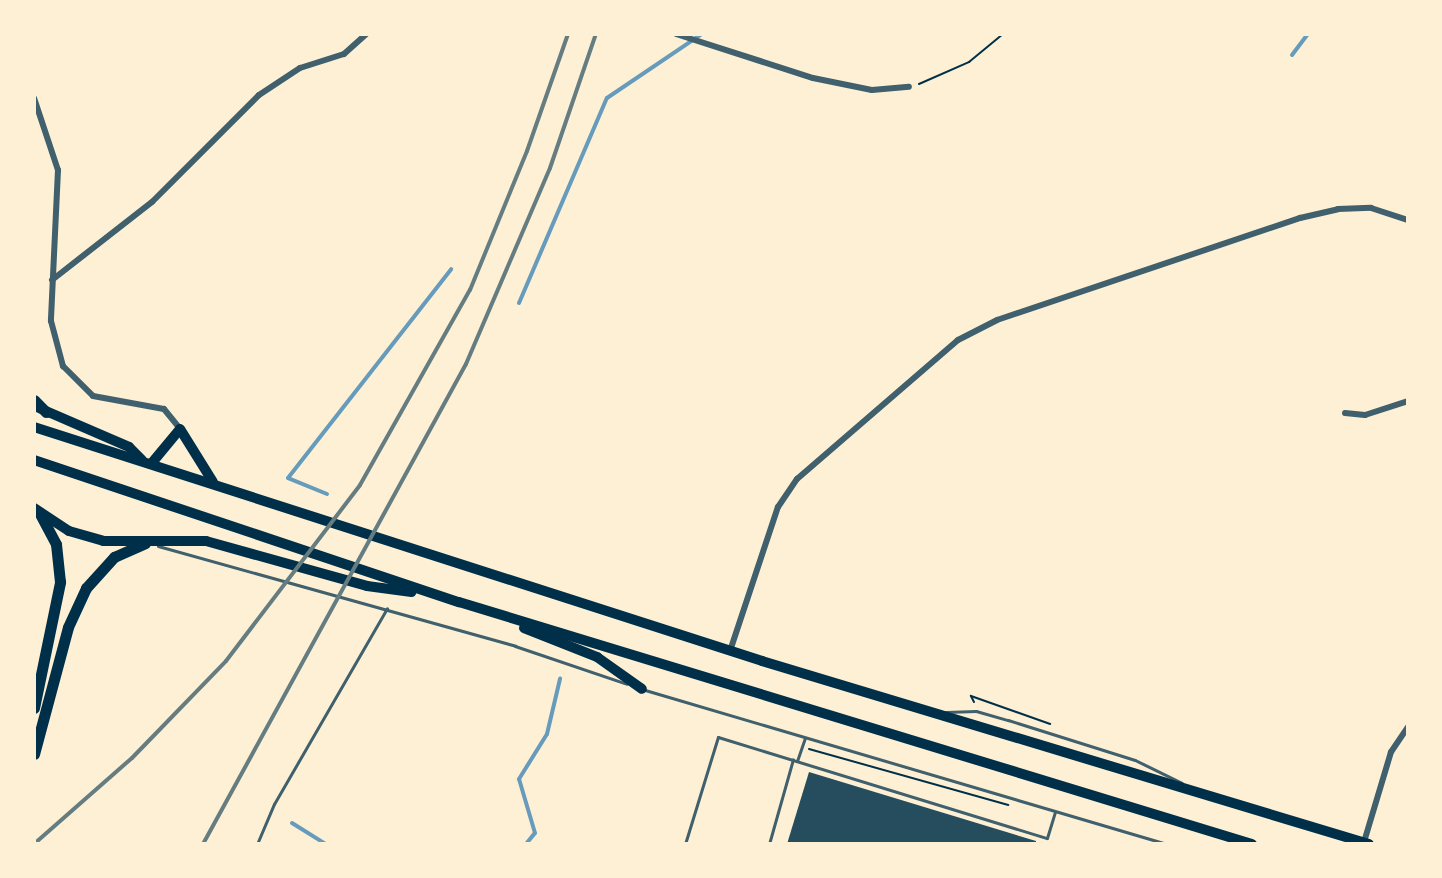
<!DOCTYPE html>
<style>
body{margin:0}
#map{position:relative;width:1442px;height:878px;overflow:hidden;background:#fdf0d5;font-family:"Nunito Sans",sans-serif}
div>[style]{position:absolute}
.stream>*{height:4px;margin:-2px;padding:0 2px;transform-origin:2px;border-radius:2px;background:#669bbc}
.building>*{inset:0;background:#264d5e}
.path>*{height:2px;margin:-1px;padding:0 1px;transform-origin:1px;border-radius:1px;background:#003049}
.service>*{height:3px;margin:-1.5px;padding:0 1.5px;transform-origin:1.5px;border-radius:1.5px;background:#3f606c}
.minor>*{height:6px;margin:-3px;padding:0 3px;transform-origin:3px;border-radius:3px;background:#3f606c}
.trunk>*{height:10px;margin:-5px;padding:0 5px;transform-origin:5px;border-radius:5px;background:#003049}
.motorway>*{height:11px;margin:-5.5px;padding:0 5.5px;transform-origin:5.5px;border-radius:5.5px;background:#003049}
.rail>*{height:4px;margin:-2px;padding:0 2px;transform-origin:2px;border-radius:2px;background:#657d81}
span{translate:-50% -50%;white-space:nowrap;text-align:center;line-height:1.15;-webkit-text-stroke:6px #fdf0d5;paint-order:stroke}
.frame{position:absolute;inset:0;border:36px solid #fdf0d5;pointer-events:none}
</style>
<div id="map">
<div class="stream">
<div style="left:1292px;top:55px;width:26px;rotate:-53deg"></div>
<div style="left:519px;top:303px;width:223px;rotate:-66.8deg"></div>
<div style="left:607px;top:98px;width:115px;rotate:-34deg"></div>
<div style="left:327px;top:494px;width:42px;rotate:-157.7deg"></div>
<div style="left:288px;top:478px;width:265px;rotate:-52deg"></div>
<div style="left:292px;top:823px;width:39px;rotate:32deg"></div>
<div style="left:526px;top:844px;width:14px;rotate:-51deg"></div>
<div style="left:535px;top:833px;width:56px;rotate:-106.5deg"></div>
<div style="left:519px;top:779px;width:53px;rotate:-58.1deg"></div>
<div style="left:547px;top:734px;width:57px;rotate:-76.7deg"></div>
</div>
<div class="building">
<div style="clip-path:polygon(809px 772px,1036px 841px,1036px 844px,787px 844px)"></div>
</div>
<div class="path">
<div style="left:919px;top:84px;width:55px;rotate:-23.7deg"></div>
<div style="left:969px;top:62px;width:44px;rotate:-39.5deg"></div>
<div style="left:974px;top:702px;width:7px;rotate:-117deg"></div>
<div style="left:971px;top:696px;width:84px;rotate:19.5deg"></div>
<div style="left:809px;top:749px;width:207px;rotate:15.7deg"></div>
</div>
<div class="service">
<div style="left:158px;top:546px;width:371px;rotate:15.6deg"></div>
<div style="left:515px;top:646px;width:118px;rotate:18.7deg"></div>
<div style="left:645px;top:690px;width:544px;rotate:16.44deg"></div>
<div style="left:946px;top:712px;width:30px;rotate:-2deg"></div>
<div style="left:976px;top:711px;width:33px;rotate:16deg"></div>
<div style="left:1008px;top:720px;width:133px;rotate:17.5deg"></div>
<div style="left:1135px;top:760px;width:52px;rotate:26.1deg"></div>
<div style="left:797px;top:761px;width:24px;rotate:-71deg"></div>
<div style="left:257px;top:844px;width:43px;rotate:-67deg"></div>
<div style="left:274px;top:804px;width:226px;rotate:-60deg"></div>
<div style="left:685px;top:844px;width:112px;rotate:-72.9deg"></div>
<div style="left:718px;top:737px;width:344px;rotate:17.1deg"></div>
<div style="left:1047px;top:838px;width:27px;rotate:-73deg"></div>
<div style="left:769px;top:844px;width:88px;rotate:-74.2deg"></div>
</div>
<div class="minor">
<div style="left:676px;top:34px;width:144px;rotate:17.8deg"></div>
<div style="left:813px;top:78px;width:60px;rotate:11.5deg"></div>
<div style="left:872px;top:90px;width:37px;rotate:-5deg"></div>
<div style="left:34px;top:98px;width:76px;rotate:71.6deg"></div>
<div style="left:58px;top:170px;width:151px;rotate:92.7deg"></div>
<div style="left:51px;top:321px;width:47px;rotate:75.1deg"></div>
<div style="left:63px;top:366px;width:42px;rotate:45deg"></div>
<div style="left:93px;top:396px;width:72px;rotate:10.4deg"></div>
<div style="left:164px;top:409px;width:26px;rotate:51deg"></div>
<div style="left:52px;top:280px;width:127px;rotate:-38deg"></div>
<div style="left:152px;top:202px;width:151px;rotate:-45deg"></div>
<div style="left:259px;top:95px;width:49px;rotate:-33.4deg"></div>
<div style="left:300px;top:68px;width:46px;rotate:-17.7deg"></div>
<div style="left:344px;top:54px;width:30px;rotate:-42deg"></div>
<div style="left:1345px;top:413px;width:20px;rotate:6deg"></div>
<div style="left:1365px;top:415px;width:45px;rotate:-18deg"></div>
<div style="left:730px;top:651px;width:152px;rotate:-71.6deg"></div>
<div style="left:778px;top:507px;width:34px;rotate:-56deg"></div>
<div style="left:797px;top:479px;width:213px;rotate:-40.8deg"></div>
<div style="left:958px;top:340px;width:44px;rotate:-27.1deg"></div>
<div style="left:997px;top:320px;width:320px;rotate:-18.6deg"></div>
<div style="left:1300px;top:218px;width:39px;rotate:-13deg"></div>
<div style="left:1338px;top:209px;width:33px;rotate:-2deg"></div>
<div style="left:1371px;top:208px;width:39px;rotate:18deg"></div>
<div style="left:1364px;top:842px;width:94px;rotate:-73.3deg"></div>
<div style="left:1391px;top:752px;width:30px;rotate:-56deg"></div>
</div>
<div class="trunk">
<div style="left:39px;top:408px;width:98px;rotate:23.4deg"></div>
<div style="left:129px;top:447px;width:18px;rotate:45deg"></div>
<div style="left:34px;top:427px;width:765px;rotate:17.82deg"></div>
<div style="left:762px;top:661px;width:634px;rotate:16.78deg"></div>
<div style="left:180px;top:429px;width:62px;rotate:58.1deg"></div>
<div style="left:34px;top:460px;width:448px;rotate:18.5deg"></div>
<div style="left:459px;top:602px;width:829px;rotate:16.97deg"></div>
<div style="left:151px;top:464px;width:45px;rotate:-50.4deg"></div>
<div style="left:34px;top:508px;width:42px;rotate:33.3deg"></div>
<div style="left:69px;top:531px;width:35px;rotate:16deg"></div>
<div style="left:103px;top:541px;width:103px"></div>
<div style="left:206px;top:541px;width:167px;rotate:15.6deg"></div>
<div style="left:367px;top:586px;width:45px;rotate:7.6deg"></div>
<div style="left:524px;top:628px;width:79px;rotate:21.7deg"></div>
<div style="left:597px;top:657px;width:55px;rotate:35.4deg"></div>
</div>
<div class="motorway">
<div style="left:34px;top:400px;width:17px;rotate:45deg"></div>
<div style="left:34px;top:708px;width:129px;rotate:-78.3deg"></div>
<div style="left:60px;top:582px;width:38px;rotate:-96deg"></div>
<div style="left:56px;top:544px;width:36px;rotate:-118deg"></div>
<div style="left:34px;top:754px;width:131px;rotate:-75deg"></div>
<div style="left:68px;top:627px;width:43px;rotate:-65.2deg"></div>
<div style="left:86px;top:588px;width:42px;rotate:-47.9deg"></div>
<div style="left:114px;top:557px;width:34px;rotate:-24deg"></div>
</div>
<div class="rail">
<div style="left:34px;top:844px;width:130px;rotate:-41.3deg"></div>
<div style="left:132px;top:758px;width:135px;rotate:-45.9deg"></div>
<div style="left:226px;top:661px;width:221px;rotate:-52.7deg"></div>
<div style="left:360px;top:485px;width:224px;rotate:-60.6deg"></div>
<div style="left:470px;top:290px;width:150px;rotate:-67.7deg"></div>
<div style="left:527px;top:151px;width:124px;rotate:-70.7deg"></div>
<div style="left:203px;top:844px;width:547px;rotate:-61.28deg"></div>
<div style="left:466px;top:364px;width:213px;rotate:-66.8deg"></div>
<div style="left:550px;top:168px;width:142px;rotate:-71.1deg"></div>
</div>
<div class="frame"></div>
</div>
